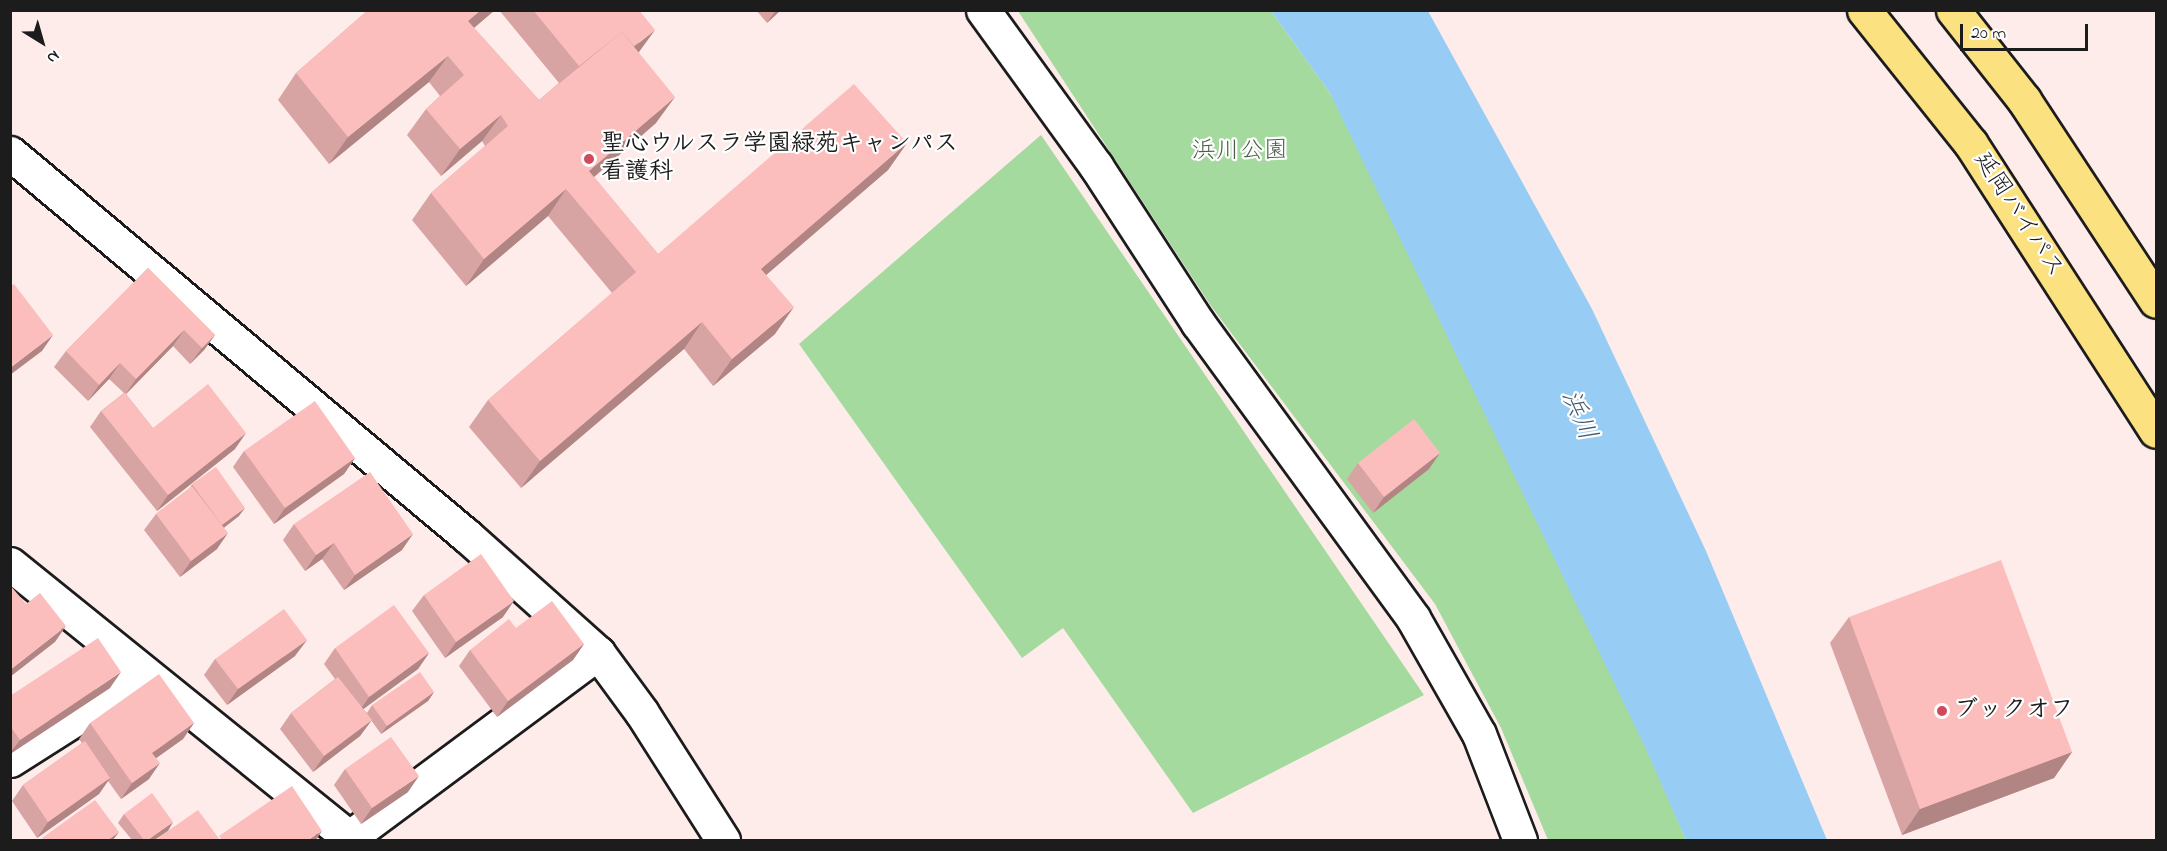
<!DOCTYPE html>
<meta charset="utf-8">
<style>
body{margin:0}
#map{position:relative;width:2167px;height:851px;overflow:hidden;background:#feeceb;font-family:"Indie Flower","Klee One",sans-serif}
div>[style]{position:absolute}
.green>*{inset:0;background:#a4da9d}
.water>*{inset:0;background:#97cdf5}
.roads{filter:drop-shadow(2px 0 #1c1c1c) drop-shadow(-2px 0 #1c1c1c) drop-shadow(0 2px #1c1c1c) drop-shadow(0 -2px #1c1c1c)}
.minor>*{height:33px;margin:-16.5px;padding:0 16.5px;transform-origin:16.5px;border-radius:16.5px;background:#fff}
.highway>*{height:33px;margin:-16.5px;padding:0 16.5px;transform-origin:16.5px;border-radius:16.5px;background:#fbe180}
.wall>*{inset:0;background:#d8a3a3}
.shaded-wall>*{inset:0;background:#b08584}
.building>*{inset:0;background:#fbbebd}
.dots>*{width:16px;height:16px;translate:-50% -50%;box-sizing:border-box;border:3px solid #fff;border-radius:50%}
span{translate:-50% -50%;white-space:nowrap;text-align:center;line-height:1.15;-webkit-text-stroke:4.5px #fff;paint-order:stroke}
.poi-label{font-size:24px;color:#1c1c1c;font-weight:700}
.left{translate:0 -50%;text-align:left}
.park-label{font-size:24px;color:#4c5e49}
.street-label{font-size:24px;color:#1c1c1c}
.water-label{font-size:26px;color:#475a68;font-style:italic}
.frame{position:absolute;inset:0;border:12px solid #1c1c1c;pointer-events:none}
.north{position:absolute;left:12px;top:12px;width:60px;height:60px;-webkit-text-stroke:4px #fff;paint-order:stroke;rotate:143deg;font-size:16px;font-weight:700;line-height:24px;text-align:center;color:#1c1c1c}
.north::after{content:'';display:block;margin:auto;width:21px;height:27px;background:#1c1c1c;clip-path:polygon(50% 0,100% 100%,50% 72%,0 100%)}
.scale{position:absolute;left:1960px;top:24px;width:128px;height:27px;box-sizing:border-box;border:3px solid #1c1c1c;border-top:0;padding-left:8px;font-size:18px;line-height:21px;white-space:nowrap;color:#1c1c1c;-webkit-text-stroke:4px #fff;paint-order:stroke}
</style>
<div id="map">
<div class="green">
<div style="clip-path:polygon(1018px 11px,1271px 11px,1330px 93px,1527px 470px,1686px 840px,1548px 840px,1501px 728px,1435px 604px,1211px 306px)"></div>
<div style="clip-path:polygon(1041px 135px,1424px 695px,1193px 813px,1063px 628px,1022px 658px,799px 344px)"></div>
</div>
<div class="water">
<div style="clip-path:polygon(1271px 11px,1428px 11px,1592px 309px,1706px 551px,1827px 840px,1686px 840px,1645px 747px,1330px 93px)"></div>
</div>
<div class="roads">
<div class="minor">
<div style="left:983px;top:10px;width:193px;rotate:54.1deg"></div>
<div style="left:1096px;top:166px;width:187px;rotate:57deg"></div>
<div style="left:1198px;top:323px;width:365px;rotate:53.9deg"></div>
<div style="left:1413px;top:618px;width:133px;rotate:60.4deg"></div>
<div style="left:1479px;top:734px;width:114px;rotate:68.9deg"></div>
<div style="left:10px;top:153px;width:596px;rotate:39.97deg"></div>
<div style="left:467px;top:536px;width:176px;rotate:41.8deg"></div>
<div style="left:598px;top:653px;width:74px;rotate:53.7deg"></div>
<div style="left:642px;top:713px;width:151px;rotate:57.5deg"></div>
<div style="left:10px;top:564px;width:439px;rotate:38.9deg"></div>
<div style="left:10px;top:760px;width:159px;rotate:-32.4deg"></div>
<div style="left:346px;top:840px;width:314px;rotate:-36.6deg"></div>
</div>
<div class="highway">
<div style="left:1864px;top:10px;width:171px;rotate:51.4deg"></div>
<div style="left:1971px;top:144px;width:341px;rotate:57.2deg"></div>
<div style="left:1953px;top:10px;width:115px;rotate:51.7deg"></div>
<div style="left:2024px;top:100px;width:240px;rotate:56.7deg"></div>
</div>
</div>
<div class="wall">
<div style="clip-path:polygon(368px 10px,495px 10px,474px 28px,539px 100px,559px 83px,499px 10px,639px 10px,639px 52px,656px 123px,594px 177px,658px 254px,907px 143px,888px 170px,766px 275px,775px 334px,713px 386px,684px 349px,521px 488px,469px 427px,488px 400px,612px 293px,548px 216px,466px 286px,412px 220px,431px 193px,485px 146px,482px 141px,441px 176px,407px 135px,426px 109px,440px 96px,429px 82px,329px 164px,278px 100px,296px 73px)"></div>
<div style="clip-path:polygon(756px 10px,781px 10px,767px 23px)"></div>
<div style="clip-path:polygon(148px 268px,215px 335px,204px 350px,190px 364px,173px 346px,126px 394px,153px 428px,235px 449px,157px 511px,90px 427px,101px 411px,124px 393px,109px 379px,88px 401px,54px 367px,66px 351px)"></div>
<div style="clip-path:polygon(244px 451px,355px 458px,344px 474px,274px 524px,233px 467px)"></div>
<div style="clip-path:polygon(1358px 463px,1429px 469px,1373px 513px,1347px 479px)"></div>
<div style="clip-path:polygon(192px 484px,239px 516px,224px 528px,217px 549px,180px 577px,144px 530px,156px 514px,190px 488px)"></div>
<div style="clip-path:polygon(294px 524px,402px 550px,344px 590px,322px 559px,305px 571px,283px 540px)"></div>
<div style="clip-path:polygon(424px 595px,503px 617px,445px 658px,412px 611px)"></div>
<div style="clip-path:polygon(1849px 617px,2072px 752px,2054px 778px,1902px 835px,1830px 643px)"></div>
<div style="clip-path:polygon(516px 628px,584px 644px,573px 660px,497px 717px,459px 666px,470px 650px)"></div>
<div style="clip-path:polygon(335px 648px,429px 653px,418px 669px,363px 709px,367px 713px,372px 705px,434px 692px,428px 701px,381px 734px,371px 720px,360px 736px,313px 772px,280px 729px,291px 713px,335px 679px,324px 664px)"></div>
<div style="clip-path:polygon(295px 656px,227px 705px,204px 675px,215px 659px)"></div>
<div style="clip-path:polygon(110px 688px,10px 754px,10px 696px)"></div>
<div style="clip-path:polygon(90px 723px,194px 723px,183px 739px,156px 758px,149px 779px,121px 799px,108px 781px,99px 794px,37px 838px,12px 801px,23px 785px,82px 743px,79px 739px)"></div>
<div style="clip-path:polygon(345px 769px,408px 792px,361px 824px,334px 785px)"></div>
<div style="clip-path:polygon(124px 814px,168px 831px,154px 840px,132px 840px,118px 823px)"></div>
</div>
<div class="shaded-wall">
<div style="clip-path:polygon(481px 10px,495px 10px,450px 48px,468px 21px)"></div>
<div style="clip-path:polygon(776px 10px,781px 10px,767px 23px)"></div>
<div style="clip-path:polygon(655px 30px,639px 52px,615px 72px,630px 50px)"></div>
<div style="clip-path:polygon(448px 56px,429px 82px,329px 164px,348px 137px)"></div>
<div style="clip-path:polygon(675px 97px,656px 123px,572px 196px,589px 171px)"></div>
<div style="clip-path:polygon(501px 115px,482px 141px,441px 176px,460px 149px)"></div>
<div style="clip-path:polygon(907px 143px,888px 170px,743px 295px,761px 269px)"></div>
<div style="clip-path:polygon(566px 189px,548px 216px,466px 286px,484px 259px)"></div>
<div style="clip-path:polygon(794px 307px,775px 334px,713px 386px,732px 359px)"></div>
<div style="clip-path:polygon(702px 322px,684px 349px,521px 488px,540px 461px)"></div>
<div style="clip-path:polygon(184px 330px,173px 346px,125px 395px,136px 379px)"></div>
<div style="clip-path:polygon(53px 335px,42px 351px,10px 375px,10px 368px)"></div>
<div style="clip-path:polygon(215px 335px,204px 350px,190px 364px,202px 348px)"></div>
<div style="clip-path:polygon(120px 363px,109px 379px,88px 401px,99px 385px)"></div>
<div style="clip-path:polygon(246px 433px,235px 449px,157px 511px,168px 495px)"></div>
<div style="clip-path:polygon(1440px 453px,1429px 469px,1373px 513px,1384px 497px)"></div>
<div style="clip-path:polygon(355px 458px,344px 474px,274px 524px,285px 508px)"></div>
<div style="clip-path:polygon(245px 508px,239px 516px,216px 533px,221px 525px)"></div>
<div style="clip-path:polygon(228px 533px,217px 549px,180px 577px,191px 561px)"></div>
<div style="clip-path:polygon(413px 534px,402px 550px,344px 590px,355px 575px)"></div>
<div style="clip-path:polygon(334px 543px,322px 559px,305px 571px,316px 555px)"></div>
<div style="clip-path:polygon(514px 601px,503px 617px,445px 658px,456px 642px)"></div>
<div style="clip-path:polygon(66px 626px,55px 642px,10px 677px,10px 670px)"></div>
<div style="clip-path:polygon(307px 640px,295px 656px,227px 705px,238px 689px)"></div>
<div style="clip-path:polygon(584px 644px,573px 660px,497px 717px,508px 701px)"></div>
<div style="clip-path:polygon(429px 653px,418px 669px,358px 713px,369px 697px)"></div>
<div style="clip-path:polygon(121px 672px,110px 688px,10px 754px,10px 753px,20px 740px)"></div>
<div style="clip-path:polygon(434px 692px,428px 701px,381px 734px,387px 726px)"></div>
<div style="clip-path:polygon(372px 720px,360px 736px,313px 772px,324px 756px)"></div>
<div style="clip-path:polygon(194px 723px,183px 739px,141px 769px,152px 753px)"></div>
<div style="clip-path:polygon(2072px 752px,2054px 778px,1902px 835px,1920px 809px)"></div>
<div style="clip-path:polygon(160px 763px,149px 779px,121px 799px,132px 783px)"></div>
<div style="clip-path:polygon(419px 776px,408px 792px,361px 824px,372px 808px)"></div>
<div style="clip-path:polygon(110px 778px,99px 794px,37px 838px,48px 822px)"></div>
<div style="clip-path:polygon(173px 822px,168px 831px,154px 840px,148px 840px)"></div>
<div style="clip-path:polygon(322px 831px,316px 840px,308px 840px)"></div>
<div style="clip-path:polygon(119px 832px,113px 840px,108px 840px)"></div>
</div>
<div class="building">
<div style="clip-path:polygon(368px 10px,481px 10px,468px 21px,539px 100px,622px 32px,675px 97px,589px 171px,658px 254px,854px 84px,907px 143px,761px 269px,794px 307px,732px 359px,702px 322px,540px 461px,488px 400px,636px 272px,566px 189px,484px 259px,431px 193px,508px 126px,501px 115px,460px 149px,426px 109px,464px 75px,448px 56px,348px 137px,296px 73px)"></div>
<div style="clip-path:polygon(533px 10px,639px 10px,655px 30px,634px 46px,622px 32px,579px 66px)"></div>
<div style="clip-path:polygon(148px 268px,215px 335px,202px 348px,184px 330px,136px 379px,120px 363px,99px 385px,66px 351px)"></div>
<div style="clip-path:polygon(14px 284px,53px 335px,10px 368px,10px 287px)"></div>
<div style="clip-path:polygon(208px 384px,246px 433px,168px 495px,101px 411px,125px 393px,153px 428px)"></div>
<div style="clip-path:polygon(315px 401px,355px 458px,285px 508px,244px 451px)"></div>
<div style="clip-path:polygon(1414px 419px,1440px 453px,1384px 497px,1358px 463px)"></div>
<div style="clip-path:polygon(216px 467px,245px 508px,222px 525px,192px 484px)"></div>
<div style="clip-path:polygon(370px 472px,413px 534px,355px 575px,334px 543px,316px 555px,294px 524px)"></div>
<div style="clip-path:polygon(192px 486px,228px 533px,191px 561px,156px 514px)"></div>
<div style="clip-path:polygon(481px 554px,514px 601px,456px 642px,424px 595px)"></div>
<div style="clip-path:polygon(2001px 560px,2072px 752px,1920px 809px,1849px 617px)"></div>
<div style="clip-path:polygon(10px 585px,26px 604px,40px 593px,66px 626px,10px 670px)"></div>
<div style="clip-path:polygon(552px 601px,584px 644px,508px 701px,470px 650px,509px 619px,516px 628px)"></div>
<div style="clip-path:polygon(394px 605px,429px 653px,369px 697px,335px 648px)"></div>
<div style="clip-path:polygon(284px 609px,307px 640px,238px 689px,215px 659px)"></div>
<div style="clip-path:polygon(98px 638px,121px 672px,20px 740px,10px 726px,10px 696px)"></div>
<div style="clip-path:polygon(420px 672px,434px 692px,387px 726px,372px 705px)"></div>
<div style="clip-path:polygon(159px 674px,194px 723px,152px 753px,160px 763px,132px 783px,90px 723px)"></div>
<div style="clip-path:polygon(338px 677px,372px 720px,324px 756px,291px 713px)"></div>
<div style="clip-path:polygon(391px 737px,419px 776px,372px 808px,345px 769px)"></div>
<div style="clip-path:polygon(85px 741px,110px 778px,48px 822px,23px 785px)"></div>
<div style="clip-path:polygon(292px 786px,322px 831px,308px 840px,222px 840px,219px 836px)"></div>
<div style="clip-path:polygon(152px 793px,173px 822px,148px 840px,144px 840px,124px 814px)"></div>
<div style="clip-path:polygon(95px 800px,119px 832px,108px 840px,44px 840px,42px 838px)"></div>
<div style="clip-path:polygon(198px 810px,220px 840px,155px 840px)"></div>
</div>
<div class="dots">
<div style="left:589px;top:159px;background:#d1495b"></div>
<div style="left:1942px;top:711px;background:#d1495b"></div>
</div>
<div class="poi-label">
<span class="left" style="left:601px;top:159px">聖心ウルスラ学園緑苑キャンパス<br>看護科</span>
<span class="left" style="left:1954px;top:711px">ブックオフ</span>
</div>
<div class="park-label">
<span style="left:1240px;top:152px">浜川公園</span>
</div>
<div class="street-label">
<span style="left:2018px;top:215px;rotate:57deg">延岡バイパス</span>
</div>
<div class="water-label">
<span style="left:1577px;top:416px;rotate:67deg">浜川</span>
</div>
<div class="frame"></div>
<div class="north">N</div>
<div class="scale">20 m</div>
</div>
